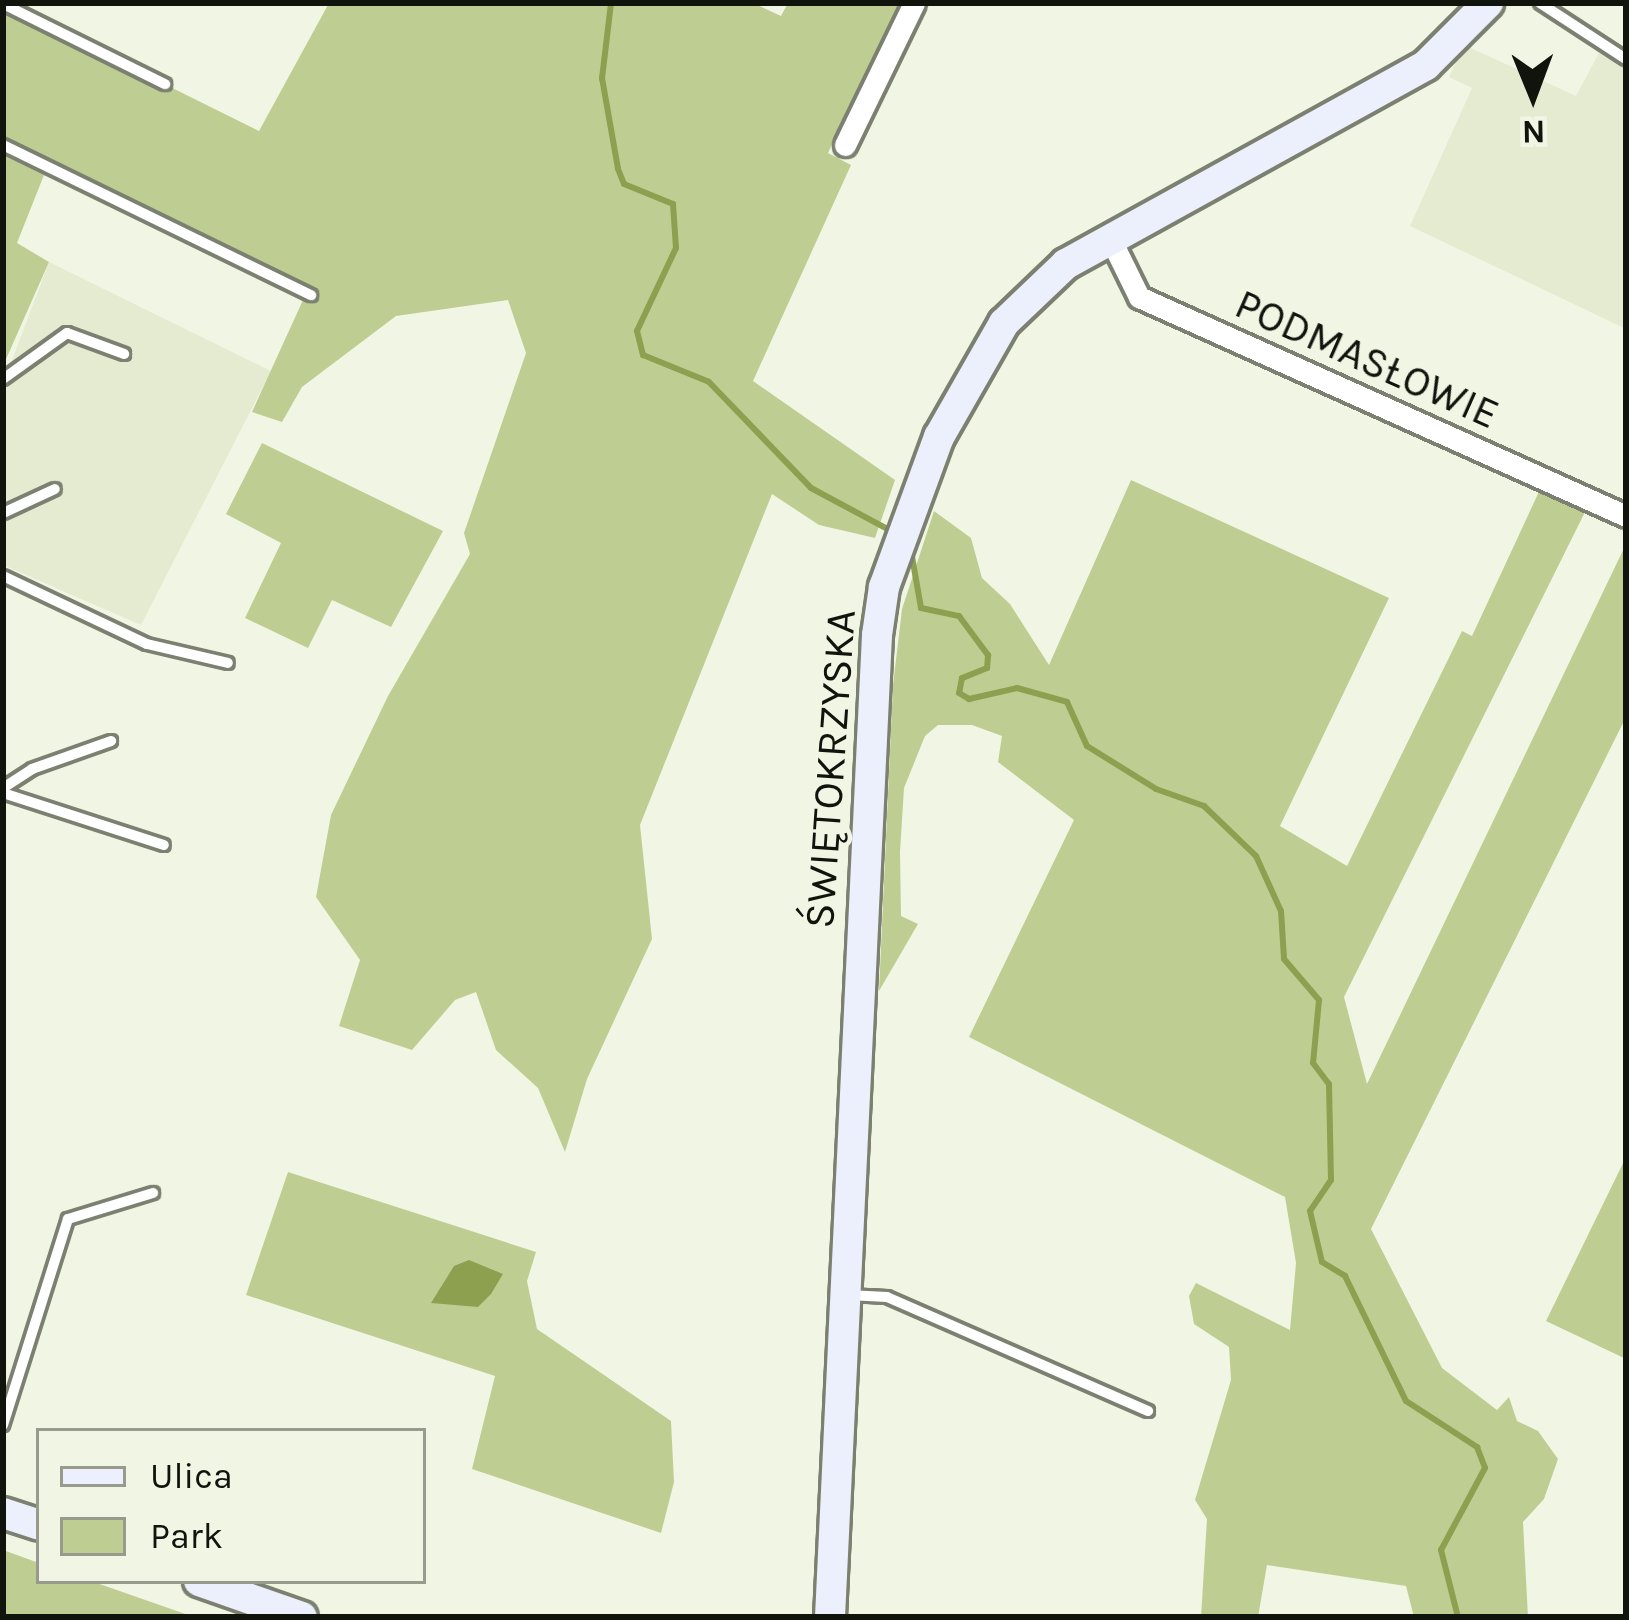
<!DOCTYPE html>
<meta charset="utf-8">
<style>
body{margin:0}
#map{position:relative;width:1629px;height:1620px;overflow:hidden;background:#f1f6e4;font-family:Karla,sans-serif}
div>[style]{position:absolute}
.built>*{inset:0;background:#e4ebd1}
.green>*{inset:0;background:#bece92}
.water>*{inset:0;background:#8da050}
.stream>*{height:6px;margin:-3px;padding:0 3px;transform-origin:3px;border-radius:3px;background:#8da050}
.roads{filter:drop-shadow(3px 0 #7b8070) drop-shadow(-3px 0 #7b8070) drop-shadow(0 3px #7b8070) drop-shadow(0 -3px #7b8070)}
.lane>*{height:10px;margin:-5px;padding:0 5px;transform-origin:5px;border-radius:5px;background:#fff}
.street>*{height:21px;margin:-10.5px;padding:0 10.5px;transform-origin:10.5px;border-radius:10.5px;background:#fff}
.secondary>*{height:30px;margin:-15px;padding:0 15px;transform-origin:15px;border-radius:15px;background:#ecf0fc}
span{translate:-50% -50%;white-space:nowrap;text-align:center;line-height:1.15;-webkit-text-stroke:9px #f1f6e4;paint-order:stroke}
.street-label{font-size:42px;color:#11130d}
.frame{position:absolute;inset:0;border:6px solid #11130d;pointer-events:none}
.legend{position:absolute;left:36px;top:1428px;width:390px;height:156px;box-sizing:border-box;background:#f1f6e4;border:3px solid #979b8e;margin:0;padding:15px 21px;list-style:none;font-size:36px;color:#11130d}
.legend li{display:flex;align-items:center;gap:24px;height:60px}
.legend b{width:60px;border:3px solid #979b8e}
.north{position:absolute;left:1473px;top:36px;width:120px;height:120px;-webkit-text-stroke:9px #f1f6e4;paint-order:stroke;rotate:179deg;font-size:33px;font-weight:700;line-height:48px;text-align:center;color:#11130d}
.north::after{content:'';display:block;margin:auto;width:42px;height:54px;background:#11130d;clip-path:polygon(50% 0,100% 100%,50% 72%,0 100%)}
</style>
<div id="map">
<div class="built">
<div style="clip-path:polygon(1464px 45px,1576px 96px,1599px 53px,1626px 69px,1626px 329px,1410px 226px,1472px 88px,1449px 77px)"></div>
<div style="clip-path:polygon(49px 262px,271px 371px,141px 625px,3px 565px,3px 384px)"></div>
</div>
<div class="green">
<div style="clip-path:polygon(329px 3px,753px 3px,781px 16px,788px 3px,900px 3px,828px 153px,851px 165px,753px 381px,895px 480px,875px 538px,819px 525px,772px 494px,640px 825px,652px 939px,587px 1079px,565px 1152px,538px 1088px,496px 1050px,476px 992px,455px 1000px,412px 1050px,339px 1026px,360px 960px,316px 897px,331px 815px,388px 696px,470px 554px,464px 533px,526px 353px,508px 300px,396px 316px,302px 387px,282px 422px,252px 412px,303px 300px,3px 145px,3px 4px,259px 131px)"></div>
<div style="clip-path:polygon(3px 155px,44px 175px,17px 243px,49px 262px,3px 366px)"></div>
<div style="clip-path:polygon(262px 443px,443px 531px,391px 627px,332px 600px,308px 648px,245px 618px,281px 543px,226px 514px)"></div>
<div style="clip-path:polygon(1131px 480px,1389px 598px,1280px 826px,1347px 866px,1462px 631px,1472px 636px,1543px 483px,1587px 508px,1344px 997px,1367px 1084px,1626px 544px,1626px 717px,1371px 1229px,1442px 1368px,1497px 1410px,1509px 1397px,1517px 1421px,1538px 1431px,1558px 1459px,1544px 1499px,1523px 1522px,1528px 1617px,1414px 1617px,1406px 1586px,1267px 1565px,1258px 1617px,1201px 1617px,1207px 1519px,1195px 1500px,1231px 1380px,1229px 1347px,1194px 1324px,1189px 1296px,1196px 1283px,1290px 1330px,1296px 1263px,1285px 1197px,969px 1037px,1074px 820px,998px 762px,1002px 736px,972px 725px,938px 725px,925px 736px,904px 788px,900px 852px,901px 916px,918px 924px,879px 991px,893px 685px,902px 609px,934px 511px,971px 538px,982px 578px,1010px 604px,1049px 665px)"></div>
<div style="clip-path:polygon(1626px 1157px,1626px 1359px,1546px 1321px)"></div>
<div style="clip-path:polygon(288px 1172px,536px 1252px,527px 1281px,537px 1329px,671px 1421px,674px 1482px,661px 1533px,472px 1469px,495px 1376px,246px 1295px)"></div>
<div style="clip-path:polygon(3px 1550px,39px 1563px,39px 1581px,91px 1581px,194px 1617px,3px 1617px)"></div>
</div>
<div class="water">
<div style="clip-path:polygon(469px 1260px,503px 1274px,491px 1294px,478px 1307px,431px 1303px,454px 1266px)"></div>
</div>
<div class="stream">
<div style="left:611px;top:3px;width:76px;rotate:96.8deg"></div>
<div style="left:602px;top:78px;width:92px;rotate:80deg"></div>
<div style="left:618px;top:169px;width:16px;rotate:68deg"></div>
<div style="left:624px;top:184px;width:53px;rotate:22.2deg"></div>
<div style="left:673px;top:204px;width:44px;rotate:86.1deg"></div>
<div style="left:676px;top:248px;width:92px;rotate:115.2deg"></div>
<div style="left:637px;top:331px;width:25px;rotate:76deg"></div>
<div style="left:643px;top:355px;width:71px;rotate:22.2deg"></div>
<div style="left:709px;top:382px;width:147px;rotate:46.1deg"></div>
<div style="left:811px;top:488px;width:95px;rotate:28.2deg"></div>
<div style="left:910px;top:545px;width:64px;rotate:80.1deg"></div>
<div style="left:921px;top:608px;width:39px;rotate:12deg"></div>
<div style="left:959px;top:616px;width:49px;rotate:53.4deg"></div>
<div style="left:988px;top:655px;width:13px;rotate:94deg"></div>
<div style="left:987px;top:668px;width:27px;rotate:158deg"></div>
<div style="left:962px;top:678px;width:15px;rotate:101deg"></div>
<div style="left:959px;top:693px;width:12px;rotate:31deg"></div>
<div style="left:969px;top:699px;width:49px;rotate:-12.9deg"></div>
<div style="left:1017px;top:688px;width:52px;rotate:15.6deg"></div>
<div style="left:1067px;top:702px;width:48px;rotate:65.6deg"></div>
<div style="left:1087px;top:746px;width:81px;rotate:31.9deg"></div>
<div style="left:1156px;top:789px;width:51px;rotate:19.5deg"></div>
<div style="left:1204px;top:806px;width:72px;rotate:43.9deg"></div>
<div style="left:1256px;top:856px;width:60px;rotate:65.6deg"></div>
<div style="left:1281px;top:911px;width:48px;rotate:86.4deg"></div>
<div style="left:1284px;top:959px;width:54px;rotate:49.5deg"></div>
<div style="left:1319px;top:1000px;width:63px;rotate:95.4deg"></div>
<div style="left:1313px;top:1063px;width:26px;rotate:53deg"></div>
<div style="left:1329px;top:1084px;width:96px;rotate:88.8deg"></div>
<div style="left:1331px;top:1180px;width:37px;rotate:124deg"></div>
<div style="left:1310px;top:1211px;width:52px;rotate:76.8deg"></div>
<div style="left:1322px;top:1262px;width:27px;rotate:31deg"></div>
<div style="left:1345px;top:1276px;width:139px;rotate:64deg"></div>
<div style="left:1406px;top:1401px;width:85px;rotate:32.9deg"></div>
<div style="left:1477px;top:1447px;width:22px;rotate:69deg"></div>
<div style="left:1485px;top:1468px;width:93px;rotate:118.2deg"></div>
<div style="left:1441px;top:1550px;width:69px;rotate:75.8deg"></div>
</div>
<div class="roads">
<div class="lane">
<div style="left:1540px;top:3px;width:103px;rotate:33.1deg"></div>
<div style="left:3px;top:4px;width:181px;rotate:26.3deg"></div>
<div style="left:3px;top:145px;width:343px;rotate:26deg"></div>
<div style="left:3px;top:379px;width:79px;rotate:-35.7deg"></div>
<div style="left:67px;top:333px;width:61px;rotate:20.2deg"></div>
<div style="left:3px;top:513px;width:57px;rotate:-24.8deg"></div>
<div style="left:3px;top:576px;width:159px;rotate:25.3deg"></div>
<div style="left:147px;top:644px;width:83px;rotate:13.2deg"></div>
<div style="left:3px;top:788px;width:35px;rotate:-33deg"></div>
<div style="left:32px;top:769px;width:84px;rotate:-19.5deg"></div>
<div style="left:3px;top:793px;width:169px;rotate:17.9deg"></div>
<div style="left:848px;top:1295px;width:39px;rotate:3deg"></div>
<div style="left:887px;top:1297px;width:285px;rotate:23.6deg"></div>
<div style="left:3px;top:1425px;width:216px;rotate:-72.5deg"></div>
<div style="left:68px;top:1219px;width:89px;rotate:-17deg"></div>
</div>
<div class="street">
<div style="left:845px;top:145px;width:158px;rotate:-64.1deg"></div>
<div style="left:1110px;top:238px;width:66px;rotate:63.8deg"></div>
<div style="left:1139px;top:297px;width:534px;rotate:24.21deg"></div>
</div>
<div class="secondary">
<div style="left:3px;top:1513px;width:38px;rotate:18deg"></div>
<div style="left:199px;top:1581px;width:109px;rotate:19.3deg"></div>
<div style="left:830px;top:1617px;width:983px;rotate:-87.26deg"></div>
<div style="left:877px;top:635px;width:49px;rotate:-81.7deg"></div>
<div style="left:884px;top:587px;width:160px;rotate:-69.9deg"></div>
<div style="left:939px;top:437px;width:131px;rotate:-60.3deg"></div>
<div style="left:1004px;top:323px;width:86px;rotate:-43.6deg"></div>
<div style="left:1066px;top:264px;width:411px;rotate:-28.9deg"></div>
<div style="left:1426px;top:65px;width:88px;rotate:-45deg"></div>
</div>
</div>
<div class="street-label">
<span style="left:1367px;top:359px;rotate:24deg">PODMASŁOWIE</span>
<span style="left:830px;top:769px;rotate:-86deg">ŚWIĘTOKRZYSKA</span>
</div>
<div class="frame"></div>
<ul class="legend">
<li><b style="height:15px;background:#ecf0fc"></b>Ulica</li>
<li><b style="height:33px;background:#bece92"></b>Park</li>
</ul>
<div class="north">N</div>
</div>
